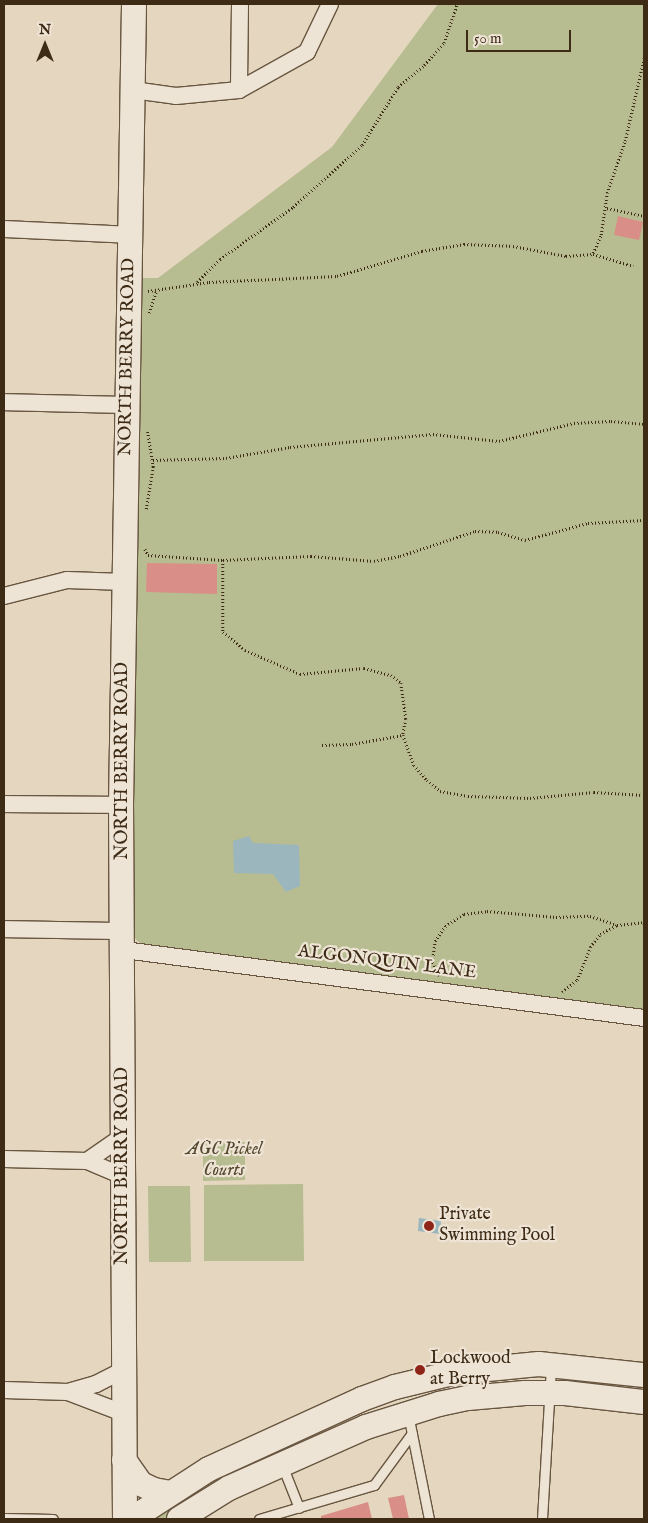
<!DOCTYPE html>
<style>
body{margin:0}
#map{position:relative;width:648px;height:1523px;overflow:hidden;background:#e5d6bf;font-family:"IM FELL English",serif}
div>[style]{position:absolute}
.green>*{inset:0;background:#b7bd90}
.water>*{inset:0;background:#9cb6be}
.building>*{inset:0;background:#d98f87}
.path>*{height:2.5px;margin-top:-1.25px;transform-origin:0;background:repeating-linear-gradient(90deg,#3e2b16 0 1px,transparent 0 3.5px)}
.roads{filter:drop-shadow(1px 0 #685640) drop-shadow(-1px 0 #685640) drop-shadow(0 1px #685640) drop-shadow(0 -1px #685640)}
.service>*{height:9px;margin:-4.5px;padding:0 4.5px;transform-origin:4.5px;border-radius:4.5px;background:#eee4d5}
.minor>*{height:16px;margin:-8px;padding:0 8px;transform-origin:8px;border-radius:8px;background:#eee4d5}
.secondary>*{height:24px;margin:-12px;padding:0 12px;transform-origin:12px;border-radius:12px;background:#eee4d5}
.dots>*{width:14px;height:14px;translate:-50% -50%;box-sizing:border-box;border:2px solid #eee4d5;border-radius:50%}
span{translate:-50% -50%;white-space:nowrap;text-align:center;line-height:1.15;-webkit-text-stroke:4.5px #eee4d5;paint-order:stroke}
.street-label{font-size:18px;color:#3e2b16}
.park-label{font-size:18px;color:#56482e;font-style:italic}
.poi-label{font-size:18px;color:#3e2b16}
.left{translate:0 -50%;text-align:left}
.frame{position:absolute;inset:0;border:5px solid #3e2b16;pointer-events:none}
.north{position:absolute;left:20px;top:20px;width:50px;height:50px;-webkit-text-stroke:4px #eee4d5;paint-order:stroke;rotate:0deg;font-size:14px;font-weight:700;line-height:20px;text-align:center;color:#3e2b16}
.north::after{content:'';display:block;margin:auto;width:18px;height:22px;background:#3e2b16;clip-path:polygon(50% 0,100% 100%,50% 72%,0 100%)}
.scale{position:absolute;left:466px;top:30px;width:105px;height:22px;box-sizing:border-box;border:2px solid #3e2b16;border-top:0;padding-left:6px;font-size:15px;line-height:18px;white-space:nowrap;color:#3e2b16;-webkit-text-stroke:4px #eee4d5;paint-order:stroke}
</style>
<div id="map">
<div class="green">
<div style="clip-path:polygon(438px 4px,644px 4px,644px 1013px,149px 948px,137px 941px,132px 933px,138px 278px,158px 278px,332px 147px)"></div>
<div style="clip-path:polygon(245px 1142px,245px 1180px,203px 1181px,203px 1143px)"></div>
<div style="clip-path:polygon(303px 1184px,304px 1261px,204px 1261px,204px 1185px)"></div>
<div style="clip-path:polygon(148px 1186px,190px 1186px,191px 1262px,149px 1262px)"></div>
<div style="clip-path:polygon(182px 1492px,190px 1502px,175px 1514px,164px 1519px,148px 1519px)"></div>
</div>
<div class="water">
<div style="clip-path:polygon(249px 836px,253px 843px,299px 845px,300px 886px,286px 892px,273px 874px,234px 873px,233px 841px)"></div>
<div style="clip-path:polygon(419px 1218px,441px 1221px,440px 1234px,418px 1231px)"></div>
</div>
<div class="building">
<div style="clip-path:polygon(618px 216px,643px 222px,639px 240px,614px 235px)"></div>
<div style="clip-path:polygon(147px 563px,217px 564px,217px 594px,146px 592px)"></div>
<div style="clip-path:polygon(404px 1495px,409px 1519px,393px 1519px,388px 1498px)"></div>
<div style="clip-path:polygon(368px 1502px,372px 1519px,321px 1519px,321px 1516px)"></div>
</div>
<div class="path">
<div style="left:607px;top:208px;width:38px;rotate:12deg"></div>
<div style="left:593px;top:253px;width:20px;rotate:-66deg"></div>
<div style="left:601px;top:235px;width:42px;rotate:-81.9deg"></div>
<div style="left:607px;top:193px;width:55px;rotate:-70.9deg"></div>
<div style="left:625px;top:141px;width:85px;rotate:-77.1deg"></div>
<div style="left:197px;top:282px;width:33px;rotate:-45deg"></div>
<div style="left:220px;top:259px;width:90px;rotate:-35.5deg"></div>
<div style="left:293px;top:207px;width:93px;rotate:-41.9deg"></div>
<div style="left:362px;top:145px;width:68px;rotate:-58.2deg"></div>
<div style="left:398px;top:87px;width:34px;rotate:-40deg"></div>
<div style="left:424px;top:65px;width:30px;rotate:-48deg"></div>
<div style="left:444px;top:43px;width:41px;rotate:-71.6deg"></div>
<div style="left:148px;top:291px;width:62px;rotate:-8.4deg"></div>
<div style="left:209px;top:282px;width:128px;rotate:-2.7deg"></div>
<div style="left:337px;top:276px;width:89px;rotate:-16.4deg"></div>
<div style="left:422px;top:251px;width:43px;rotate:-9.5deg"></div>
<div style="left:464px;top:244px;width:49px;rotate:2.3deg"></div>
<div style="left:513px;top:246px;width:54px;rotate:10.7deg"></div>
<div style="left:566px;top:256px;width:27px;rotate:-4deg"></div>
<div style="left:593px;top:254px;width:42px;rotate:16.7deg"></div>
<div style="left:149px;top:313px;width:23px;rotate:-72deg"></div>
<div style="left:153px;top:460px;width:73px;rotate:-1.6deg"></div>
<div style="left:226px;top:458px;width:65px;rotate:-9.8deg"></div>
<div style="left:290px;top:447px;width:144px;rotate:-5.2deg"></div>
<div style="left:433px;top:434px;width:66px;rotate:6.1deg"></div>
<div style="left:499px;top:441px;width:77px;rotate:-13.5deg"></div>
<div style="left:574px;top:423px;width:37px;rotate:-3deg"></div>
<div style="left:611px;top:421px;width:33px;rotate:5deg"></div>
<div style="left:146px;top:509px;width:43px;rotate:-80.5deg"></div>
<div style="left:153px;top:467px;width:36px;rotate:-99deg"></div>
<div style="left:145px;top:549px;width:7px;rotate:63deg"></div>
<div style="left:148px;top:555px;width:75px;rotate:3.8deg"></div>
<div style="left:223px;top:560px;width:72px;rotate:90deg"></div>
<div style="left:223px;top:632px;width:28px;rotate:39deg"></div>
<div style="left:245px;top:650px;width:60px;rotate:23.6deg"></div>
<div style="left:300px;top:674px;width:64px;rotate:-5.4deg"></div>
<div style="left:364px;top:668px;width:28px;rotate:15deg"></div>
<div style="left:391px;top:675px;width:13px;rotate:39deg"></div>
<div style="left:401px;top:683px;width:36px;rotate:82deg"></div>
<div style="left:406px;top:719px;width:16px;rotate:101deg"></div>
<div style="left:223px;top:560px;width:88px;rotate:-2.6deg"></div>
<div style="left:311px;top:556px;width:63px;rotate:4.5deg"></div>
<div style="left:374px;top:561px;width:26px;rotate:-11deg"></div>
<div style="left:400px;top:556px;width:79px;rotate:-18.4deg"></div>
<div style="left:475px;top:531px;width:23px;rotate:2deg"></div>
<div style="left:498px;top:532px;width:28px;rotate:17deg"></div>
<div style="left:525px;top:540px;width:65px;rotate:-15.1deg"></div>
<div style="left:588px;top:523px;width:56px;rotate:-3.1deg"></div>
<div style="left:322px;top:745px;width:30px;rotate:-2deg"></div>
<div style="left:352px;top:744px;width:52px;rotate:-10deg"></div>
<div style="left:403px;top:735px;width:32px;rotate:70deg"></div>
<div style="left:414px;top:765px;width:20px;rotate:49deg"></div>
<div style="left:427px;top:780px;width:17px;rotate:40deg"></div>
<div style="left:440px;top:791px;width:28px;rotate:10deg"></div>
<div style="left:468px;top:796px;width:62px;rotate:1.8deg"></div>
<div style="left:530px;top:798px;width:64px;rotate:-5.4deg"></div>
<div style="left:594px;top:792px;width:50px;rotate:3.4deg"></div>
<div style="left:439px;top:976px;width:16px;rotate:-117deg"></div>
<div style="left:432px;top:962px;width:21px;rotate:-82deg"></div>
<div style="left:435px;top:941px;width:18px;rotate:-56deg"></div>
<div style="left:445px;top:926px;width:22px;rotate:-32deg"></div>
<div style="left:464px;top:914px;width:23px;rotate:-7deg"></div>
<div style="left:487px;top:911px;width:69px;rotate:5deg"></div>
<div style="left:556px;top:917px;width:34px;rotate:-2deg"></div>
<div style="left:590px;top:916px;width:28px;rotate:18deg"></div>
<div style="left:562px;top:992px;width:19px;rotate:-39deg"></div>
<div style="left:577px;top:980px;width:35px;rotate:-68deg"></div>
<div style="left:590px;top:947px;width:16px;rotate:-52deg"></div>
<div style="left:600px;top:934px;width:19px;rotate:-28deg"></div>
<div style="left:617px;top:925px;width:27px;rotate:-6deg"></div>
</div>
<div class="roads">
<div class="service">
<div style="left:408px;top:1414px;width:107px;rotate:78.7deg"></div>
<div style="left:282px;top:1465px;width:46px;rotate:68.4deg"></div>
<div style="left:4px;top:1518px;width:49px;rotate:1.2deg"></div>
<div style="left:259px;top:1519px;width:120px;rotate:-16.5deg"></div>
<div style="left:374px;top:1485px;width:64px;rotate:-53.8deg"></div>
<div style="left:542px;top:1519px;width:152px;rotate:-86.6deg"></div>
</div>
<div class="minor">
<div style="left:240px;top:4px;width:86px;rotate:90.7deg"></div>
<div style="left:239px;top:90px;width:78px;rotate:-29.2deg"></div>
<div style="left:307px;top:52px;width:53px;rotate:-64.4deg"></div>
<div style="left:133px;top:90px;width:43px;rotate:7.9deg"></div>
<div style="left:176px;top:96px;width:63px;rotate:-5.4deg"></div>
<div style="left:4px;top:229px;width:126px;rotate:2.7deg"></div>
<div style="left:4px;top:402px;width:124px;rotate:1.4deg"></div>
<div style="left:4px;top:596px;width:65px;rotate:-14.3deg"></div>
<div style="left:67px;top:580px;width:58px;rotate:2deg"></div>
<div style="left:4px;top:804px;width:117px;rotate:0.5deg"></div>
<div style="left:4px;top:929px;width:120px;rotate:1deg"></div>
<div style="left:124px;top:950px;width:524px;rotate:7.45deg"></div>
<div style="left:123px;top:1136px;width:44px;rotate:145.2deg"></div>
<div style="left:87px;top:1161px;width:39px;rotate:23deg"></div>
<div style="left:4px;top:1159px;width:83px;rotate:1.4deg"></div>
<div style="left:4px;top:1390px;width:64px;rotate:1.8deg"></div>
<div style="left:123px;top:1413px;width:59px;rotate:-159.1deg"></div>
<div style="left:68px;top:1392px;width:29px;rotate:-16deg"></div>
<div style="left:96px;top:1384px;width:31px;rotate:-27deg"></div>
</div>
<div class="secondary">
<div style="left:124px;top:1460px;width:29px;rotate:55deg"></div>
<div style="left:141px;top:1484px;width:14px;rotate:25deg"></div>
<div style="left:154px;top:1490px;width:17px;rotate:10deg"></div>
<div style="left:125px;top:1519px;width:714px;rotate:-90.32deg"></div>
<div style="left:121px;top:805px;width:801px;rotate:-89.07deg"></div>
<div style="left:138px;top:1519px;width:10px;rotate:-53deg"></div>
<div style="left:144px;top:1511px;width:77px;rotate:-32.9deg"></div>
<div style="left:209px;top:1469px;width:168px;rotate:-24.6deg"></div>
<div style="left:362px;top:1399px;width:35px;rotate:-20deg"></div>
<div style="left:395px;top:1387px;width:64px;rotate:-13.6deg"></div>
<div style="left:457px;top:1372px;width:82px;rotate:-5.6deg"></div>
<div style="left:539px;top:1364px;width:106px;rotate:6deg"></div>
<div style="left:179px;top:1519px;width:59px;rotate:-31.8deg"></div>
<div style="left:229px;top:1488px;width:150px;rotate:-24deg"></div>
<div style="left:366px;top:1427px;width:77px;rotate:-17.5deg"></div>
<div style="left:439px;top:1404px;width:30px;rotate:-12deg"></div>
<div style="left:468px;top:1398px;width:57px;rotate:-5deg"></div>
<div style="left:525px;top:1393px;width:40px"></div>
<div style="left:565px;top:1393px;width:80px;rotate:6.5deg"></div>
</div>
</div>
<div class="dots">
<div style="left:429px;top:1226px;background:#8f2418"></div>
<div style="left:420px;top:1370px;background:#8f2418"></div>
</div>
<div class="street-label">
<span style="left:128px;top:357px;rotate:-89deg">NORTH BERRY ROAD</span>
<span style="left:123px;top:761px;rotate:-90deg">NORTH BERRY ROAD</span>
<span style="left:387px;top:963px;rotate:7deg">ALGONQUIN LANE</span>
<span style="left:123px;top:1166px;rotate:-90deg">NORTH BERRY ROAD</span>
</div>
<div class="park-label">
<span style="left:224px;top:1161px">AGC Pickel<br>Courts</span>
</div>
<div class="poi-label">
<span class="left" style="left:439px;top:1226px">Private<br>Swimming Pool</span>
<span class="left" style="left:430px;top:1370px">Lockwood<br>at Berry</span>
</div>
<div class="frame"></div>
<div class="north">N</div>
<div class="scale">50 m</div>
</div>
